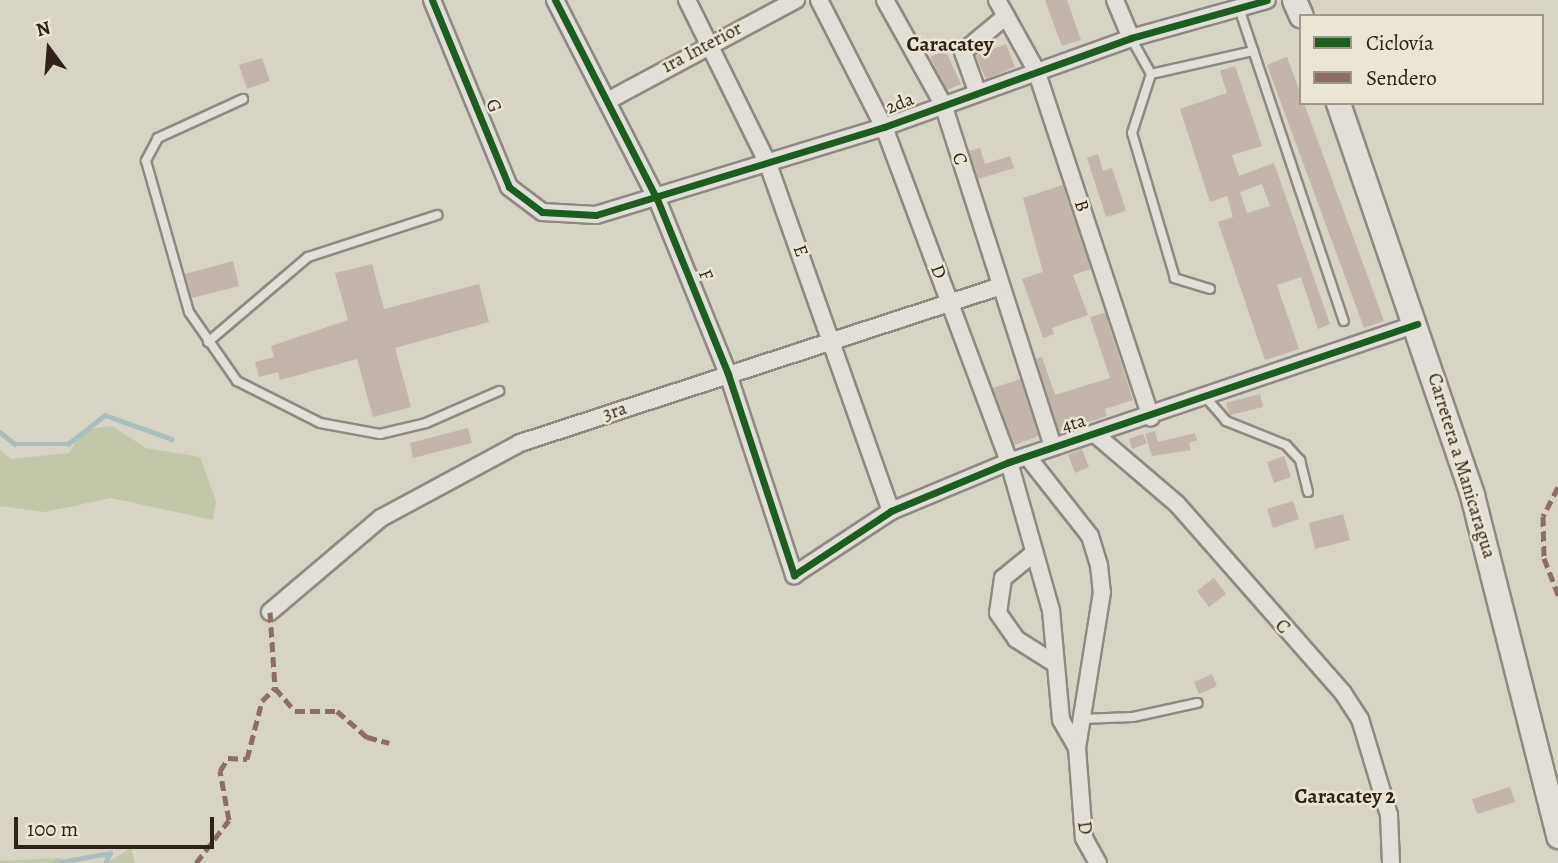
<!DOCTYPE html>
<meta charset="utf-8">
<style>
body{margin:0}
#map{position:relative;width:1558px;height:863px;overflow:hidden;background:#d7d3c5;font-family:Alegreya,serif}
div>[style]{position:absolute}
.green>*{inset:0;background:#c2c7a9}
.stream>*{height:4.5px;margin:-2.25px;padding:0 2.25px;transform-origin:2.25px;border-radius:2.25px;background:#aabfbd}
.building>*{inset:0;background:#c3b4ac}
.roads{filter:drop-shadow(2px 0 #8e8a82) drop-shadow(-2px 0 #8e8a82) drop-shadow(0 2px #8e8a82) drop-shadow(0 -2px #8e8a82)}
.lane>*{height:8px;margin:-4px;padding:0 4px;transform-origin:4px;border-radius:4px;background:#e1dfd8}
.street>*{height:16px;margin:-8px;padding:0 8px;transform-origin:8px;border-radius:8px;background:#e1dfd8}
.secondary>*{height:23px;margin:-11.5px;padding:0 11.5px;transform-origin:11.5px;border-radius:11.5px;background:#e1dfd8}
.quiet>*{height:5px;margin-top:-2.5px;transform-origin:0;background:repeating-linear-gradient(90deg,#8d6e63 0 10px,transparent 0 15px)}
.cycleway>*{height:7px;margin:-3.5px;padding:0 3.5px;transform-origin:3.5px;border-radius:3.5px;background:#1b5e20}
span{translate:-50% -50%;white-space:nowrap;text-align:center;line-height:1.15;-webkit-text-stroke:5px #eae5d4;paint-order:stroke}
.street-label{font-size:19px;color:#2f221a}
.neighbourhood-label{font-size:21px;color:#2f221a;font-weight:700}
.legend{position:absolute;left:1299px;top:14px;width:245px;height:91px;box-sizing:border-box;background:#eae5d4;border:2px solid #9f978a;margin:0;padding:9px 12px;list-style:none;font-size:21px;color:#2f221a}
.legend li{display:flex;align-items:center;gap:14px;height:35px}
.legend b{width:35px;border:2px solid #9f978a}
.north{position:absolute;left:14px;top:14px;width:70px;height:70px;-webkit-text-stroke:5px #eae5d4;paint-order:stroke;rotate:344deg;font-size:19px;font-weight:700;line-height:28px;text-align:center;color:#2f221a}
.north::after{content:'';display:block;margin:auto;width:24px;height:32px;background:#2f221a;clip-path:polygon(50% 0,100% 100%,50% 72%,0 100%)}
.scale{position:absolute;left:14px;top:817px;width:200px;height:32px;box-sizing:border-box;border:4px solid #2f221a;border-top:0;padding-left:9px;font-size:21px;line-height:24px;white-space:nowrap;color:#2f221a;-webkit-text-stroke:5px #eae5d4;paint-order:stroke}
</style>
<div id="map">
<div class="green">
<div style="clip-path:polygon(112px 426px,146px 448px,200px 457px,216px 501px,213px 520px,111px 498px,45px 512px,0 506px,0 450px,11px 459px,69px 453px,83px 430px)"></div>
<div style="clip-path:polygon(131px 848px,135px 863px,107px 863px)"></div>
<div style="clip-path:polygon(59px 858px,75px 863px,0 863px,0 861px)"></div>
</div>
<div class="stream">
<div style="left:0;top:432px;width:19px;rotate:39deg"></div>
<div style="left:15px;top:444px;width:53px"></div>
<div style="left:68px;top:444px;width:47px;rotate:-38.1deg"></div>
<div style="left:105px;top:415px;width:71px;rotate:19.7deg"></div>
<div style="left:55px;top:863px;width:56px;rotate:-10.3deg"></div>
<div style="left:110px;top:853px;width:11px;rotate:112deg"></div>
</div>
<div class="building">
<div style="clip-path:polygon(1045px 0,1067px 0,1081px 40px,1062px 46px)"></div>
<div style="clip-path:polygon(1006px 44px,1015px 67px,986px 79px,976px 56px)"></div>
<div style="clip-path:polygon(945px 50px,961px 84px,947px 90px,930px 57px)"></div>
<div style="clip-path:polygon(1287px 57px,1384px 321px,1364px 328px,1267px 65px)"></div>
<div style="clip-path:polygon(262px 58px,270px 81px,247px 89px,239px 65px)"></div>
<div style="clip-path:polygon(evenodd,1235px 66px,1262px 146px,1232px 155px,1239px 176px,1274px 163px,1330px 324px,1318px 329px,1301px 277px,1277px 285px,1299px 349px,1265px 360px,1218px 222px,1233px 217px,1227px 196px,1210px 202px,1180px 109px,1227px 93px,1220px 71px,1235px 66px,1262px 184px,1270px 206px,1247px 213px,1240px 192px,1262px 184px)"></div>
<div style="clip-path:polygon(980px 148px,985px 164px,1010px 156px,1014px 168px,978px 179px,969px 151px)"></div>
<div style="clip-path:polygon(1098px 154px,1103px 171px,1112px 168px,1126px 211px,1106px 217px,1087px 158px)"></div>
<div style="clip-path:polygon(1063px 185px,1091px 269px,1073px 275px,1088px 315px,1052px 328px,1054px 334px,1043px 338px,1022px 279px,1043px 272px,1023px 198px)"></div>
<div style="clip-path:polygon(233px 261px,239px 286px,192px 298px,185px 274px)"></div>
<div style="clip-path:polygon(372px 264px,384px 309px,479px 284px,489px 322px,395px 348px,411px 407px,373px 417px,357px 359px,280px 380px,278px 372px,259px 377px,255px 362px,274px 357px,271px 346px,348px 320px,335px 273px)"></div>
<div style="clip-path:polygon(1105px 313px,1133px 400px,1105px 409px,1107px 416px,1059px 432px,1036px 359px,1042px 357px,1055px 395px,1110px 378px,1090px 317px)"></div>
<div style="clip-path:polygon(1020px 379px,1039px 436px,1014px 445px,993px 388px)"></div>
<div style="clip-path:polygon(1260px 394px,1263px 407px,1230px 415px,1226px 403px)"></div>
<div style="clip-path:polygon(468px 428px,472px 443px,413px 458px,410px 443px)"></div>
<div style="clip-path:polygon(1155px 431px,1158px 442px,1195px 433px,1197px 440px,1189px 443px,1191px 450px,1152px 456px,1145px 434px)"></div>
<div style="clip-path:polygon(1143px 434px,1147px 443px,1132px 449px,1129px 439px)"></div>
<div style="clip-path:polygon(1082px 449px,1089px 467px,1075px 473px,1068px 455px)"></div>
<div style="clip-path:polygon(1284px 456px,1291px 477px,1274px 483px,1267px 462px)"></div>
<div style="clip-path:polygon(1293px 501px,1299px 519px,1273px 528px,1267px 509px)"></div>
<div style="clip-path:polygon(1343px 514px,1350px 540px,1315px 549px,1309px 523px)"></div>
<div style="clip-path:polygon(1214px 578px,1226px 594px,1209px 607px,1197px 591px)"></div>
<div style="clip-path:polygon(1212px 674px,1217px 686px,1199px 694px,1194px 682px)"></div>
<div style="clip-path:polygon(1510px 787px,1515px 802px,1477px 814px,1472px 799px)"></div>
</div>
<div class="roads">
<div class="lane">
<div style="left:1239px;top:8px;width:330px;rotate:71.5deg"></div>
<div style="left:1131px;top:38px;width:41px;rotate:60.9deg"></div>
<div style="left:243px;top:99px;width:94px;rotate:155.4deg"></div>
<div style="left:158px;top:138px;width:26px;rotate:118deg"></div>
<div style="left:146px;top:161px;width:157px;rotate:74.1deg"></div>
<div style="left:189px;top:312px;width:84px;rotate:55.2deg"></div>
<div style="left:237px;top:381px;width:93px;rotate:26.8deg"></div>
<div style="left:320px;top:423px;width:61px;rotate:10.4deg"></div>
<div style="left:380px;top:434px;width:47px;rotate:-13.4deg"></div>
<div style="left:426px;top:423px;width:80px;rotate:-23.7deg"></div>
<div style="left:1210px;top:289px;width:37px;rotate:-163deg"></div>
<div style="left:1175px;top:278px;width:151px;rotate:-106.5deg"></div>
<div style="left:1132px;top:133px;width:62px;rotate:-72.1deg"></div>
<div style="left:1151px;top:74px;width:105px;rotate:-12.7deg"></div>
<div style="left:208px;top:342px;width:131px;rotate:-40.4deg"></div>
<div style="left:308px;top:257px;width:136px;rotate:-18deg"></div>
<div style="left:1208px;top:400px;width:28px;rotate:49deg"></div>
<div style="left:1226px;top:421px;width:65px;rotate:21.8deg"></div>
<div style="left:1286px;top:445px;width:21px;rotate:47deg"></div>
<div style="left:1300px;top:460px;width:33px;rotate:76deg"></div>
<div style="left:1081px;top:719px;width:52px;rotate:-2.2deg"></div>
<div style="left:1133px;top:717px;width:66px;rotate:-12.3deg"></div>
</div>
<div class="street">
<div style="left:432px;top:0;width:202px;rotate:67.6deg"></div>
<div style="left:509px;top:187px;width:41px;rotate:37.1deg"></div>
<div style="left:542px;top:212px;width:54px;rotate:3.2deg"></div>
<div style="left:596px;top:215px;width:301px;rotate:-17deg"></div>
<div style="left:884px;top:127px;width:263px;rotate:-19.8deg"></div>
<div style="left:1131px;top:38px;width:141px;rotate:-15.6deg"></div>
<div style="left:555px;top:0;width:224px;rotate:62.9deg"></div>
<div style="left:657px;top:199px;width:189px;rotate:67.9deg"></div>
<div style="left:728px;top:374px;width:212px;rotate:71.8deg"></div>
<div style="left:794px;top:575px;width:116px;rotate:-33.4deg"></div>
<div style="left:891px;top:511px;width:128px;rotate:-22.6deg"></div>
<div style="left:1009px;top:462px;width:431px;rotate:-18.7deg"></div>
<div style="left:687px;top:0;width:183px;rotate:63.7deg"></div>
<div style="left:768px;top:164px;width:368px;rotate:70.5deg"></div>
<div style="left:819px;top:0;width:143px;rotate:62.9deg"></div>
<div style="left:884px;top:127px;width:358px;rotate:69.5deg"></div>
<div style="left:1009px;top:462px;width:154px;rotate:74.2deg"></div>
<div style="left:1051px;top:610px;width:110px;rotate:84.8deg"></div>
<div style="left:1061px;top:720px;width:32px;rotate:60deg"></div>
<div style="left:885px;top:0;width:119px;rotate:60.9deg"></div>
<div style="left:943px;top:104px;width:359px;rotate:72.2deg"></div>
<div style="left:997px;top:0;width:80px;rotate:60.9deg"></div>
<div style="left:1036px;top:70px;width:366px;rotate:71.7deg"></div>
<div style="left:1115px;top:0;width:41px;rotate:67.2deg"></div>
<div style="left:977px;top:91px;width:41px;rotate:-109.7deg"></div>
<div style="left:963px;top:52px;width:56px;rotate:-39.9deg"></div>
<div style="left:611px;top:99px;width:210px;rotate:-28.2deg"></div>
<div style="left:1095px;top:434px;width:108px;rotate:40.5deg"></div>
<div style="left:1177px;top:504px;width:252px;rotate:48.7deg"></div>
<div style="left:1343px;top:693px;width:31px;rotate:57deg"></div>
<div style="left:1360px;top:719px;width:100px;rotate:73.2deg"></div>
<div style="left:1389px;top:815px;width:48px;rotate:87.6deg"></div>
<div style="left:1027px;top:456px;width:102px;rotate:51.8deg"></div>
<div style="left:1090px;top:536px;width:30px;rotate:73deg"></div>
<div style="left:1099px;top:565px;width:27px;rotate:84deg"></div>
<div style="left:1102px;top:592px;width:158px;rotate:99.1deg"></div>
<div style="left:1077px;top:748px;width:90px;rotate:85.6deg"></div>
<div style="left:1084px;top:838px;width:29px;rotate:61deg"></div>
<div style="left:1034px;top:553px;width:40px;rotate:141deg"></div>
<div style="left:1003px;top:578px;width:35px;rotate:98deg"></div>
<div style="left:998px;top:613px;width:32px;rotate:55deg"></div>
<div style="left:1016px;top:639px;width:45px;rotate:32.3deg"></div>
<div style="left:270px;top:612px;width:145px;rotate:-40.3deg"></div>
<div style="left:381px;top:518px;width:158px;rotate:-28.3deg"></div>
<div style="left:520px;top:443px;width:503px;rotate:-18.07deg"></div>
</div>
<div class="secondary">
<div style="left:1294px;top:0;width:17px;rotate:66deg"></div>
<div style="left:1338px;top:103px;width:414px;rotate:71.1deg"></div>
<div style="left:1472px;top:495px;width:352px;rotate:75.8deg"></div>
</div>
</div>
<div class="quiet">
<div style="left:1558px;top:487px;width:33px;rotate:117deg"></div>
<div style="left:1543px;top:516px;width:42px;rotate:88.6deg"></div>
<div style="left:1544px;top:558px;width:40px;rotate:69deg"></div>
<div style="left:270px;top:612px;width:76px;rotate:86.2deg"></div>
<div style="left:275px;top:688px;width:30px;rotate:49deg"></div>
<div style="left:295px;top:711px;width:42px"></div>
<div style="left:337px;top:711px;width:40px;rotate:41deg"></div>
<div style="left:367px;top:737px;width:23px;rotate:15deg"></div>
<div style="left:196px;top:863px;width:54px;rotate:-52.5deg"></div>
<div style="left:229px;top:820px;width:50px;rotate:-100.4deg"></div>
<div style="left:220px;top:771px;width:15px;rotate:-58deg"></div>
<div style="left:228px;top:758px;width:19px;rotate:3deg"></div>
<div style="left:247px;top:759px;width:60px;rotate:-75.5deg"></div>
<div style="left:262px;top:701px;width:18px;rotate:-45deg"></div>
</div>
<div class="cycleway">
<div style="left:432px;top:0;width:202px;rotate:67.6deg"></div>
<div style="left:509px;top:187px;width:41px;rotate:37.1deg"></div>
<div style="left:542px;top:212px;width:54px;rotate:3.2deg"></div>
<div style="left:596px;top:215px;width:301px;rotate:-17deg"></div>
<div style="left:884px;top:127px;width:263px;rotate:-19.8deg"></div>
<div style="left:1131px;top:38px;width:141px;rotate:-15.6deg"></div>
<div style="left:555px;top:0;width:224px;rotate:62.9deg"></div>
<div style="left:657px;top:199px;width:189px;rotate:67.9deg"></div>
<div style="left:728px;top:374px;width:212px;rotate:71.8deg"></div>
<div style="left:794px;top:575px;width:116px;rotate:-33.4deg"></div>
<div style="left:891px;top:511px;width:128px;rotate:-22.6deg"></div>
<div style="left:1009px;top:462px;width:431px;rotate:-18.7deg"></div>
</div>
<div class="street-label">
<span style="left:702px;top:48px;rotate:-28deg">1ra Interior</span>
<span style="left:900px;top:104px;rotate:-22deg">2da</span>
<span style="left:493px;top:106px;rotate:68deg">G</span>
<span style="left:959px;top:159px;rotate:73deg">C</span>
<span style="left:1081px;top:206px;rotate:72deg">B</span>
<span style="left:800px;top:251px;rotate:70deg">E</span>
<span style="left:938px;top:272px;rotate:69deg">D</span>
<span style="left:705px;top:275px;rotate:68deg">F</span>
<span style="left:615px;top:412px;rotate:-18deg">3ra</span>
<span style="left:1074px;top:424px;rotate:-16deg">4ta</span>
<span style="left:1461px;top:466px;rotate:73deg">Carretera a Manicaragua</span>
<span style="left:1282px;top:627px;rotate:48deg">C</span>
<span style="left:1084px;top:828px;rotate:81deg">D</span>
</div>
<div class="neighbourhood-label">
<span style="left:950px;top:44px">Caracatey</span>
<span style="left:1345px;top:796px">Caracatey 2</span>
</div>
<ul class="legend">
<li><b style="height:9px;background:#1b5e20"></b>Ciclovía</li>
<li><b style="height:9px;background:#8d6e63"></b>Sendero</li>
</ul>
<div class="north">N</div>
<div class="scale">100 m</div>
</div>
